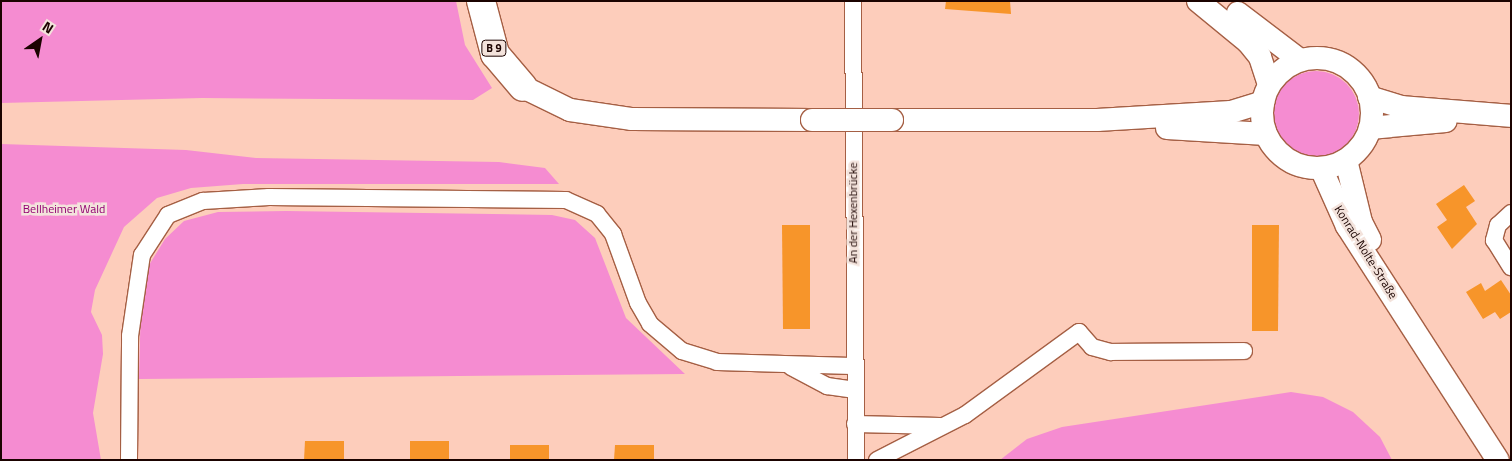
<!DOCTYPE html>
<meta charset="utf-8">
<style>
body{margin:0}
#map{position:relative;width:1512px;height:461px;overflow:hidden;background:#fdcdbb;font-family:"Titillium Web",sans-serif}
div>[style]{position:absolute}
.green>*{inset:0;background:#f58cd1}
.round{border-radius:50%}
.building>*{inset:0;background:#f7952a}
.roads{filter:drop-shadow(1px 0 #a55f44) drop-shadow(-1px 0 #a55f44) drop-shadow(0 1px #a55f44) drop-shadow(0 -1px #a55f44)}
.street>*{height:16px;margin:-8px;padding:0 8px;transform-origin:8px;border-radius:8px;background:#fff}
.secondary>*{height:22px;margin:-11px;padding:0 11px;transform-origin:11px;border-radius:11px;background:#fff}
.secondary>.ring{margin:-11px;padding:0;box-sizing:content-box;background:none;border:22px solid #fff;border-radius:50%}
.highway>*{height:28px;margin:-14px;padding:0 14px;transform-origin:14px;border-radius:14px;background:#fff}
.bridges{filter:drop-shadow(1px 0 #a55f44) drop-shadow(-1px 0 #a55f44) drop-shadow(0 1px #a55f44) drop-shadow(0 -1px #a55f44)}
.secondary-bridge>*{height:22px;margin:-11px;padding:0 11px;transform-origin:11px;border-radius:11px;background:#fff}
span{translate:-50% -50%;white-space:nowrap;text-align:center;line-height:1.15;-webkit-text-stroke:5px #f3e3dc;paint-order:stroke}
.shield-label span{padding:1px 4px;background:#f3e3dc;border:1px solid;border-radius:4px;-webkit-text-stroke-width:0}
.shield-label{font-size:11px;color:#1b0300;font-weight:700}
.park-label{font-size:12px;color:#910070}
.street-label{font-size:12px;color:#1b0300}
.frame{position:absolute;inset:0;border:2px solid #1b0300;pointer-events:none}
.north{position:absolute;left:15px;top:15px;width:50px;height:50px;-webkit-text-stroke:4px #f3e3dc;paint-order:stroke;rotate:33deg;font-size:14px;font-weight:700;line-height:20px;text-align:center;color:#1b0300}
.north::after{content:'';display:block;margin:auto;width:18px;height:22px;background:#1b0300;clip-path:polygon(50% 0,100% 100%,50% 72%,0 100%)}
</style>
<div id="map">
<div class="green">
<div style="clip-path:polygon(1px 1px,456px 1px,465px 45px,492px 88px,473px 100px,202px 98px,1px 103px)"></div>
<div class="round" style="left:1273px;top:71px;width:86px;height:86px"></div>
<div style="clip-path:polygon(1px 144px,186px 150px,256px 158px,499px 162px,545px 168px,559px 184px,243px 184px,191px 188px,157px 198px,124px 227px,95px 290px,91px 312px,102px 335px,103px 354px,93px 413px,101px 460px,1px 460px)"></div>
<div style="clip-path:polygon(286px 211px,552px 215px,575px 220px,595px 238px,626px 318px,685px 374px,139px 379px,141px 300px,149px 265px,165px 239px,184px 221px,218px 212px)"></div>
<div style="clip-path:polygon(1291px 392px,1323px 397px,1353px 412px,1380px 437px,1392px 460px,1000px 460px,1027px 439px,1062px 427px)"></div>
</div>
<div class="building">
<div style="clip-path:polygon(946px 1px,1010px 1px,1011px 14px,945px 9px)"></div>
<div style="clip-path:polygon(1464px 185px,1475px 201px,1466px 207px,1477px 224px,1452px 249px,1437px 227px,1447px 220px,1436px 204px)"></div>
<div style="clip-path:polygon(782px 225px,810px 225px,810px 329px,783px 329px)"></div>
<div style="clip-path:polygon(1252px 225px,1279px 225px,1278px 331px,1252px 331px)"></div>
<div style="clip-path:polygon(1501px 280px,1511px 295px,1511px 312px,1500px 319px,1495px 312px,1483px 319px,1466px 292px,1481px 283px,1485px 291px)"></div>
<div style="clip-path:polygon(305px 441px,344px 441px,344px 460px,304px 460px)"></div>
<div style="clip-path:polygon(410px 441px,449px 441px,449px 460px,410px 460px)"></div>
<div style="clip-path:polygon(510px 445px,549px 445px,549px 460px,510px 460px)"></div>
<div style="clip-path:polygon(615px 445px,654px 445px,654px 460px,614px 460px)"></div>
</div>
<div class="roads">
<div class="street">
<div style="left:853px;top:1px;width:459px;rotate:89.6deg"></div>
<div style="left:1511px;top:213px;width:18px;rotate:137deg"></div>
<div style="left:1498px;top:225px;width:16px;rotate:105deg"></div>
<div style="left:1494px;top:240px;width:32px;rotate:58deg"></div>
<div style="left:791px;top:367px;width:41px;rotate:27.8deg"></div>
<div style="left:827px;top:386px;width:27px;rotate:8deg"></div>
<div style="left:855px;top:424px;width:85px;rotate:1.3deg"></div>
<div style="left:129px;top:460px;width:124px;rotate:-89.5deg"></div>
<div style="left:130px;top:336px;width:82px;rotate:-81.6deg"></div>
<div style="left:142px;top:255px;width:48px;rotate:-57deg"></div>
<div style="left:168px;top:215px;width:38px;rotate:-22deg"></div>
<div style="left:203px;top:201px;width:66px;rotate:-3.5deg"></div>
<div style="left:269px;top:197px;width:297px;rotate:0.6deg"></div>
<div style="left:566px;top:200px;width:34px;rotate:24deg"></div>
<div style="left:597px;top:214px;width:26px;rotate:51deg"></div>
<div style="left:613px;top:234px;width:73px;rotate:70.1deg"></div>
<div style="left:638px;top:303px;width:24px;rotate:60deg"></div>
<div style="left:650px;top:324px;width:42px;rotate:40.2deg"></div>
<div style="left:682px;top:351px;width:37px;rotate:17deg"></div>
<div style="left:717px;top:362px;width:135px;rotate:1.7deg"></div>
<div style="left:877px;top:460px;width:99px;rotate:-27.1deg"></div>
<div style="left:965px;top:415px;width:141px;rotate:-36.1deg"></div>
<div style="left:1079px;top:332px;width:20px;rotate:49deg"></div>
<div style="left:1092px;top:347px;width:20px;rotate:15deg"></div>
<div style="left:1111px;top:352px;width:133px;rotate:-0.4deg"></div>
</div>
<div class="secondary">
<div style="left:1198px;top:1px;width:65px;rotate:39.4deg"></div>
<div style="left:1248px;top:42px;width:19px;rotate:51deg"></div>
<div style="left:1260px;top:57px;width:28px;rotate:72deg"></div>
<div style="left:1238px;top:13px;width:78px;rotate:37.2deg"></div>
<div class="ring" style="left:1262px;top:58px;width:88px;height:88px"></div>
<div style="left:523px;top:87px;width:52px;rotate:26.1deg"></div>
<div style="left:570px;top:110px;width:63px;rotate:8.3deg"></div>
<div style="left:632px;top:119px;width:180px;rotate:0.3deg"></div>
<div style="left:1369px;top:97px;width:34px;rotate:17deg"></div>
<div style="left:1402px;top:107px;width:109px;rotate:4.7deg"></div>
<div style="left:892px;top:120px;width:205px"></div>
<div style="left:1097px;top:120px;width:134px;rotate:-3.4deg"></div>
<div style="left:1231px;top:112px;width:34px;rotate:-17deg"></div>
<div style="left:1167px;top:128px;width:99px;rotate:3.5deg"></div>
<div style="left:1370px;top:128px;width:76px;rotate:-5.3deg"></div>
<div style="left:1346px;top:160px;width:64px;rotate:76.4deg"></div>
<div style="left:1361px;top:222px;width:20px;rotate:63deg"></div>
<div style="left:1321px;top:168px;width:64px;rotate:65.9deg"></div>
<div style="left:1347px;top:226px;width:278px;rotate:57.2deg"></div>
</div>
<div class="highway">
<div style="left:481px;top:1px;width:55px;rotate:75.2deg"></div>
<div style="left:495px;top:54px;width:43px;rotate:49.7deg"></div>
</div>
</div>
<div class="bridges">
<div class="secondary-bridge">
<div style="left:812px;top:120px;width:80px"></div>
</div>
</div>
<div class="shield-label">
<span style="left:494px;top:48px">B 9</span>
</div>
<div class="park-label">
<span style="left:64px;top:209px">Bellheimer Wald</span>
</div>
<div class="street-label">
<span style="left:853px;top:213px;rotate:-90deg">An der Hexenbrücke</span>
<span style="left:1366px;top:252px;rotate:58deg">Konrad-Nolte-Straße</span>
</div>
<div class="frame"></div>
<div class="north">N</div>
</div>
